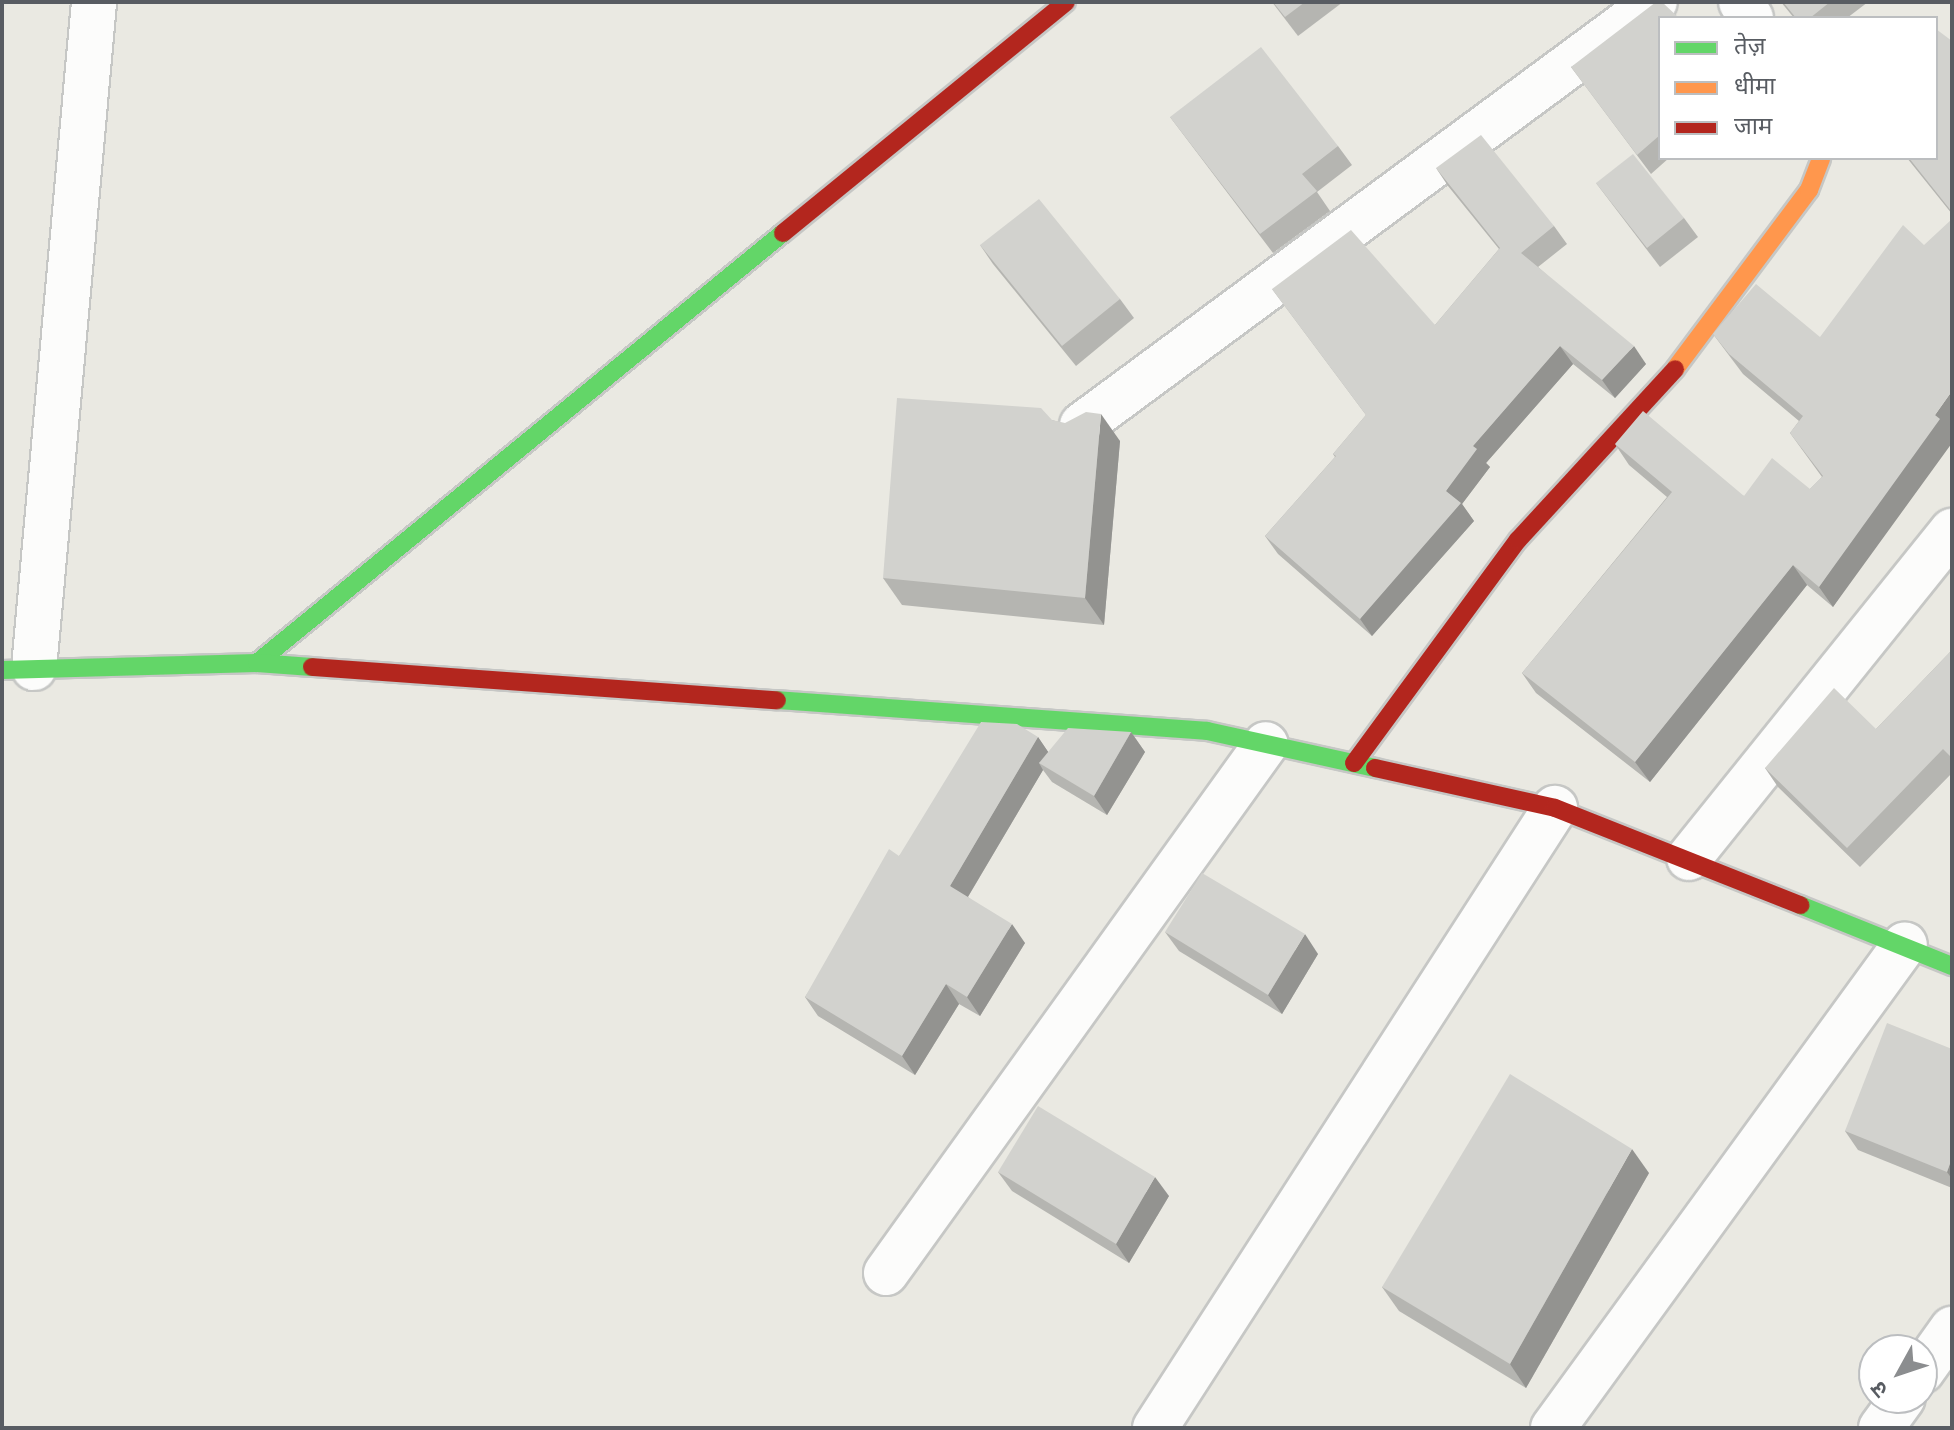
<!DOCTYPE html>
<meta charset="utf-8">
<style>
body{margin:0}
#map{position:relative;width:1954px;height:1430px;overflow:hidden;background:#eae9e2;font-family:Overpass,"Noto Sans Devanagari",sans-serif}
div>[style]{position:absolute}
.roads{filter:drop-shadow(2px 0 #c6c7c5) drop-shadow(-2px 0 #c6c7c5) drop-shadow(0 2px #c6c7c5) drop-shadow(0 -2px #c6c7c5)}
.street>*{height:44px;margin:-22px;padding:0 22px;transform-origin:22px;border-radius:22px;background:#fcfcfb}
.fast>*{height:18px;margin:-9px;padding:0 9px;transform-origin:9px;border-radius:9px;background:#63d668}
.slow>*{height:18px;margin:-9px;padding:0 9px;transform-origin:9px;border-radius:9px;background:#ff974d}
.jam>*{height:18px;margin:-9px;padding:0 9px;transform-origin:9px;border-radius:9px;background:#b3261e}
.wall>*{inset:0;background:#b5b5b1}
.shaded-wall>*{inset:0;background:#939390}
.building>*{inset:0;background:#d2d2ce}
span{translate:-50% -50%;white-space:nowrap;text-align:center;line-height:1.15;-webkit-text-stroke:6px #fff;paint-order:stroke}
.frame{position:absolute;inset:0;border:4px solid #585c62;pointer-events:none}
.legend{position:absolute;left:1658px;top:16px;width:280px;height:144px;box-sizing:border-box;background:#fff;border:2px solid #bcbec0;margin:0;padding:10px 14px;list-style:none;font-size:24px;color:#585c62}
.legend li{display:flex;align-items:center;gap:16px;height:40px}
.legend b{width:40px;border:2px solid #bcbec0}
.north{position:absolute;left:1858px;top:1334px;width:80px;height:80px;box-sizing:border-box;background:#fff;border:2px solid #bcbec0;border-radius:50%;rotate:230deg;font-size:22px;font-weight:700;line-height:32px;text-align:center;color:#585c62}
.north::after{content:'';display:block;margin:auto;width:28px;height:36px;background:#8b8d8f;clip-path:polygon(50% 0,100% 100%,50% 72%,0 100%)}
</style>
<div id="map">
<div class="roads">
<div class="street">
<div style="left:1741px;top:2px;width:19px;rotate:58deg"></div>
<div style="left:1082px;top:425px;width:712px;rotate:-36.44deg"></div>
<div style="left:34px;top:668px;width:669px;rotate:-84.85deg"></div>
<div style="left:1689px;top:858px;width:420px;rotate:-51.2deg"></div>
<div style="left:886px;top:1273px;width:651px;rotate:-54.31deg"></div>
<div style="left:1922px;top:1371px;width:52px;rotate:-54.5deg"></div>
<div style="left:1155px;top:1428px;width:738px;rotate:-57.17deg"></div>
<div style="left:1553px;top:1428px;width:598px;rotate:-53.97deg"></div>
<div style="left:1881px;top:1428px;width:37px;rotate:-54deg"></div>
</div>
<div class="fast">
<div style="left:257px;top:663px;width:679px;rotate:-39.27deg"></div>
<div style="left:2px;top:670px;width:255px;rotate:-1.6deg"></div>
<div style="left:257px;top:663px;width:55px;rotate:4.2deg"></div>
<div style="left:777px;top:700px;width:431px;rotate:4.1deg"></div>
<div style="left:1207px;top:731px;width:172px;rotate:12.4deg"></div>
<div style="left:1800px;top:905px;width:164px;rotate:21.9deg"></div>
</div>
<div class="slow">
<div style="left:1675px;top:369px;width:224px;rotate:-53.2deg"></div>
<div style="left:1809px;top:190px;width:34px;rotate:-69deg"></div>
</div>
<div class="jam">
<div style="left:783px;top:233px;width:365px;rotate:-39.2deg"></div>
<div style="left:312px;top:667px;width:466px;rotate:4.1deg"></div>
<div style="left:1354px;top:763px;width:277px;rotate:-53.7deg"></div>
<div style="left:1518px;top:540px;width:232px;rotate:-47.4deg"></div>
<div style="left:1375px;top:768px;width:184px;rotate:12.5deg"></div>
<div style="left:1555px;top:808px;width:264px;rotate:21.6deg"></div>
</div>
</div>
<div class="wall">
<div style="clip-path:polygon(1272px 2px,1343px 2px,1298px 36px)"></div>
<div style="clip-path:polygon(1781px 2px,1868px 2px,1847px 18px,1794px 18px)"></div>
<div style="clip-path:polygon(1660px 18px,1660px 158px,1669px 158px,1651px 174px,1571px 67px)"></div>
<div style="clip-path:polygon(1952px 41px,1952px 214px,1907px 158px,1936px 158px)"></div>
<div style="clip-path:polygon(1170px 117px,1338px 146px,1352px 165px,1317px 192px,1330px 211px,1273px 253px)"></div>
<div style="clip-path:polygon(1436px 168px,1554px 226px,1567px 244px,1538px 267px,1646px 364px,1615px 398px,1573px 364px,1486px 463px,1490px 467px,1462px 504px,1474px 521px,1372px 636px,1278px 554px,1265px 536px,1335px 457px,1333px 454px,1366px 415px,1272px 289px,1435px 325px,1499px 249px,1448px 186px)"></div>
<div style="clip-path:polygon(1596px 183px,1684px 218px,1698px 237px,1660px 267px)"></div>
<div style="clip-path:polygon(980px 245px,1120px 299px,1134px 318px,1076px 366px,993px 264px)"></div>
<div style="clip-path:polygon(1713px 334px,1820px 337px,1950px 433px,1833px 607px,1807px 585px,1650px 782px,1536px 693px,1522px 673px,1667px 497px,1629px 465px,1615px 444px,1744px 496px,1810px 489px,1822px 477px,1790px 433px,1799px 421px,1743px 374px)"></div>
<div style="clip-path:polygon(1052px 420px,1120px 441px,1104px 625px,902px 605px,883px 578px)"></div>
<div style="clip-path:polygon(1952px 650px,1952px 773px,1860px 867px,1778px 787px,1765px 768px,1876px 729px)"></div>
<div style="clip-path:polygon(1131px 732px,1145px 752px,1107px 815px,1052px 782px,1043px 770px,968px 897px,1025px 943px,980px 1016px,959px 1004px,915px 1075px,818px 1016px,805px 997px,899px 856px,1038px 737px,1048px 752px)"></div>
<div style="clip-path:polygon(1165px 932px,1318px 954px,1282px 1014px,1179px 951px)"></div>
<div style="clip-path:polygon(1952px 1049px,1952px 1188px,1858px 1150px,1845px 1131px)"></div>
<div style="clip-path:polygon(998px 1172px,1169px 1196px,1129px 1263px,1012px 1191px)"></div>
<div style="clip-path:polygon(1649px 1173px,1526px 1388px,1399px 1311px,1382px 1287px)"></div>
</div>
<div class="shaded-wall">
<div style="clip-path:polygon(1560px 346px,1573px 364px,1486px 463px,1490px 467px,1462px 504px,1474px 521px,1372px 636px,1360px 619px,1446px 491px,1473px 446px)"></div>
<div style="clip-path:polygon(1634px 346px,1646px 364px,1615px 398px,1602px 380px)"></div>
<div style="clip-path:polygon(1952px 391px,1952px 431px,1950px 433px,1952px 435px,1952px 443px,1833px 607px,1819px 587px,1935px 415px)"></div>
<div style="clip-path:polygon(1101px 414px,1120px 441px,1104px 625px,1085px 598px)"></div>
<div style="clip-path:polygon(1793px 565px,1807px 585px,1650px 782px,1635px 762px)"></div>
<div style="clip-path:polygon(1131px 732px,1145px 752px,1107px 815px,1094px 796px)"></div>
<div style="clip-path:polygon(1038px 737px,1051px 756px,1039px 763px,1043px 770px,963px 905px,950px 886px)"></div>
<div style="clip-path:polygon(1012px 924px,1025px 943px,980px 1016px,967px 997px)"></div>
<div style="clip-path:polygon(1305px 934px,1318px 954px,1282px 1014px,1268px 995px)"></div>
<div style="clip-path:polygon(946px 984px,959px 1004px,915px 1075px,902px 1056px)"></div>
<div style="clip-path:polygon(1632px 1149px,1649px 1173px,1526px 1388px,1510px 1364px)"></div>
<div style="clip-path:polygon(1952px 1158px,1952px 1179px,1947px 1172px)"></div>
<div style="clip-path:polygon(1155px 1177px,1169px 1196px,1129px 1263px,1116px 1244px)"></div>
</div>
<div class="building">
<div style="clip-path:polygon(1273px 2px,1305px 2px,1285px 17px)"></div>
<div style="clip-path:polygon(1656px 2px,1662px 2px,1679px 18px,1660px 18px,1660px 135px,1637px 155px,1571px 67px)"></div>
<div style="clip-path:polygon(1783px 2px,1830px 2px,1810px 18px,1796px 18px)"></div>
<div style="clip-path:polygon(1936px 29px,1952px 41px,1952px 212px,1909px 158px,1936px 158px)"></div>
<div style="clip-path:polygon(1261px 47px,1338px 146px,1302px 174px,1317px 191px,1260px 234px,1170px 117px)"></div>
<div style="clip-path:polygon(1481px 135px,1554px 226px,1521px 253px,1634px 346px,1602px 380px,1560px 346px,1473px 446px,1477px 449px,1446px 491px,1461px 503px,1360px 619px,1265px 536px,1336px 456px,1333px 454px,1366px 415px,1272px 289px,1351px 230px,1435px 325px,1500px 248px,1436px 168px)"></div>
<div style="clip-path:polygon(1633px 154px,1684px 218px,1647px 248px,1596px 183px)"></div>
<div style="clip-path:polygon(1039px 199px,1120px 299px,1062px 346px,980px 245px)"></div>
<div style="clip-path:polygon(1952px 219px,1952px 391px,1935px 415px,1940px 419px,1819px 587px,1793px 565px,1635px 762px,1522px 673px,1672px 492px,1615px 444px,1643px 411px,1744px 496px,1772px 458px,1810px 489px,1823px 476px,1790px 433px,1803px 416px,1729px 354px,1713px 334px,1756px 284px,1820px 337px,1903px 225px,1924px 245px)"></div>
<div style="clip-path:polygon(897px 398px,1041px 408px,1052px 420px,1065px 423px,1086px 412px,1101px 414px,1085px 598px,883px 578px)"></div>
<div style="clip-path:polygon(1952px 650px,1952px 758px,1943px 749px,1847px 848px,1765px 768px,1834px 688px,1876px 729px)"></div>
<div style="clip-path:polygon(981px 722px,1017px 724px,1038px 737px,950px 886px,1012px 924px,967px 997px,946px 984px,902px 1056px,805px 997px,889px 849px,899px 856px)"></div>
<div style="clip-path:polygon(1068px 728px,1131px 732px,1094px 796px,1039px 763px)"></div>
<div style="clip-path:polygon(1202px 873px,1305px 934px,1268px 995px,1165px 932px)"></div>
<div style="clip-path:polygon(1887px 1023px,1952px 1049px,1952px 1158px,1947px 1172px,1845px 1131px)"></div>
<div style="clip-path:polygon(1510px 1074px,1632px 1149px,1510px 1364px,1382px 1287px)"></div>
<div style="clip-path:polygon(1038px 1106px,1155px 1177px,1116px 1244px,998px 1172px)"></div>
</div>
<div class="frame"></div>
<ul class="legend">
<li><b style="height:10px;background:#63d668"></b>तेज़</li>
<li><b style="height:10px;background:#ff974d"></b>धीमा</li>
<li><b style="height:10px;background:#b3261e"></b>जाम</li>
</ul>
<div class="north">उ</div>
</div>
